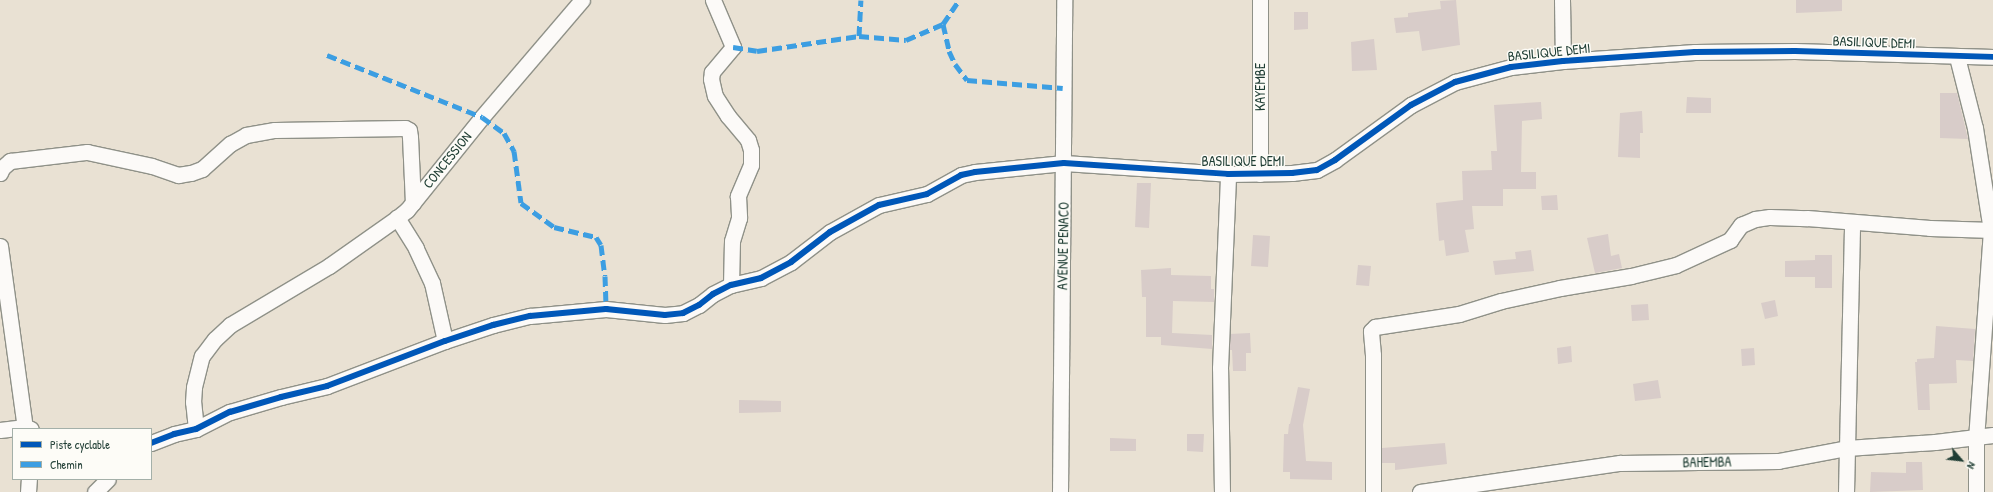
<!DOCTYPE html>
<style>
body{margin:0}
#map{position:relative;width:1993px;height:492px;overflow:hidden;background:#e9e1d3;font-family:"Patrick Hand",sans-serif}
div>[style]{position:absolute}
.building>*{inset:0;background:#d8ccc9}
.roads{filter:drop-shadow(1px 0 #8f9188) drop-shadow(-1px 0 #8f9188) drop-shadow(0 1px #8f9188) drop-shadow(0 -1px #8f9188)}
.street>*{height:15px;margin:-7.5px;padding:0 7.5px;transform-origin:7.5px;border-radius:7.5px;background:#fcfaf8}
.quiet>*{height:5px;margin-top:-2.5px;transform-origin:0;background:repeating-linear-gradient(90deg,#3c9ee2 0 10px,transparent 0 15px)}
.cycleway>*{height:6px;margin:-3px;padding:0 3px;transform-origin:3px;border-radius:3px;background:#0057b8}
span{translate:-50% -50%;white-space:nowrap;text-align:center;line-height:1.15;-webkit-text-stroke:3px #fdfcf7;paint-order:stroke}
.street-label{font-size:14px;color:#1f3d34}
.legend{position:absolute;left:12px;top:428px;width:140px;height:52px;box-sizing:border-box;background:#fdfcf7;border:1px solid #a4b0a9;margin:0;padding:5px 7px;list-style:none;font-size:12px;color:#1f3d34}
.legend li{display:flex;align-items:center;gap:8px;height:20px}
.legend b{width:20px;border:1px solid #a4b0a9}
.north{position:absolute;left:1941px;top:440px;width:40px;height:40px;-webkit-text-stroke:3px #fdfcf7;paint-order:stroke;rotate:118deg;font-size:11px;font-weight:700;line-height:16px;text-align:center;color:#1f3d34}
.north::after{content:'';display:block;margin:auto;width:14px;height:18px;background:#1f3d34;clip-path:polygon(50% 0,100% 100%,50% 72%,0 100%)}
</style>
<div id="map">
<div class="building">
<div style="clip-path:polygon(1456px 0,1460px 45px,1422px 51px,1419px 31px,1396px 33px,1394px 18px,1408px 17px,1408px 13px,1441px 9px,1440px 1px)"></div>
<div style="clip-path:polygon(1796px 0,1842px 0,1842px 11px,1796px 13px)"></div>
<div style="clip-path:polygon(1294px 12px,1308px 12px,1308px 29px,1294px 30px)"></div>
<div style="clip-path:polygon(1374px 39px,1377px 70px,1352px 71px,1351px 42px)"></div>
<div style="clip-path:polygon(1940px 93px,1957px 93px,1968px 139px,1940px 138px)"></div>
<div style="clip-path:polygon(1687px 97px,1711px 98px,1711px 113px,1686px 113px)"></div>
<div style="clip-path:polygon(1541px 102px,1542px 119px,1522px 121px,1521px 172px,1536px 172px,1536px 189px,1503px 189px,1503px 206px,1472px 206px,1474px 229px,1465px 230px,1469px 252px,1446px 256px,1444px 240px,1439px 241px,1436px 203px,1463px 200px,1462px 171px,1492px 170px,1491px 151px,1497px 151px,1494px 105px)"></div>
<div style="clip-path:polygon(1642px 111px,1643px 133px,1640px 133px,1640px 158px,1618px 157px,1620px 113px)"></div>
<div style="clip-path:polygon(1137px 183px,1151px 183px,1149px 228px,1135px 227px)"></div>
<div style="clip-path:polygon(1557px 195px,1558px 210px,1542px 210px,1541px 196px)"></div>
<div style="clip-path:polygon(1608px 234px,1611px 256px,1619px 254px,1622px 268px,1595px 273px,1587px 238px)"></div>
<div style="clip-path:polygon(1253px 235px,1270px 236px,1268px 267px,1251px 266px)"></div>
<div style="clip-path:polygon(1531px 250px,1534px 271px,1495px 275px,1493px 261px,1516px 259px,1515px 252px)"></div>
<div style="clip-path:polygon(1815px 255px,1832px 255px,1832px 288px,1815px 288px,1815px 277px,1785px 277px,1785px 261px,1815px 260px)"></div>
<div style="clip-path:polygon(1358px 265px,1371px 266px,1369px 286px,1356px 285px)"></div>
<div style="clip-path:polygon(1171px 268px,1171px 275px,1211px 276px,1211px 289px,1214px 289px,1214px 302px,1173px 301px,1172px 333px,1212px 335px,1212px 349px,1161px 345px,1161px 337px,1146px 337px,1146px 297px,1142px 297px,1141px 270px)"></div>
<div style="clip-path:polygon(1775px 300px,1778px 316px,1765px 319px,1761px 303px)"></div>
<div style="clip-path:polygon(1648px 304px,1649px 320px,1632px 321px,1631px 305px)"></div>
<div style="clip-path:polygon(1936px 326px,1975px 329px,1973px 361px,1956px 360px,1957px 383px,1929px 384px,1930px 410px,1918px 410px,1915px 362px,1917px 362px,1917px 359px,1934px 358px)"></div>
<div style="clip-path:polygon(1250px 333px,1251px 353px,1246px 353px,1246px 371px,1233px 371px,1232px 350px,1230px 350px,1230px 334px)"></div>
<div style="clip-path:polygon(1571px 346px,1572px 362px,1558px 364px,1557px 348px)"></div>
<div style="clip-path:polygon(1754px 348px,1755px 365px,1742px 366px,1741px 349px)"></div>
<div style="clip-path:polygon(1658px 380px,1661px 398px,1635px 401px,1633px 384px)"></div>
<div style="clip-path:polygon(1298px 387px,1310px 389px,1303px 425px,1306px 461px,1332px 462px,1332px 480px,1290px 479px,1290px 472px,1283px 472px,1284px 434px,1288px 434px,1289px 424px,1290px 424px)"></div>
<div style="clip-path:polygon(739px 400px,781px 401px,781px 412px,739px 413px)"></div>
<div style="clip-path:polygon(1187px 434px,1204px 434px,1203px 452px,1187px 451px)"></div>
<div style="clip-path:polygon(1110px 438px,1136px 439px,1136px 451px,1110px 451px)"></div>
<div style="clip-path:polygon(1445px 443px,1447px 464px,1395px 470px,1395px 463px,1382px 463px,1382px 448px)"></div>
<div style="clip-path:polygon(1906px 462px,1922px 462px,1923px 490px,1870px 492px,1871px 472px,1906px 473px)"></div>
</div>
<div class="roads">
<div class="street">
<div style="left:713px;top:0;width:51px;rotate:66.9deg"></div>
<div style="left:733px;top:47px;width:33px;rotate:130deg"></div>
<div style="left:712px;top:72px;width:7px;rotate:98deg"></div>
<div style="left:711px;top:79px;width:17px;rotate:77deg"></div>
<div style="left:715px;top:96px;width:24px;rotate:57deg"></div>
<div style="left:728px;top:116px;width:31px;rotate:50deg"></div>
<div style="left:748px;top:140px;width:10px;rotate:73deg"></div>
<div style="left:751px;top:150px;width:15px;rotate:90deg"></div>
<div style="left:751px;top:165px;width:34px;rotate:113deg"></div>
<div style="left:738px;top:196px;width:22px;rotate:87deg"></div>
<div style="left:739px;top:218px;width:24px;rotate:107deg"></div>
<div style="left:732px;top:241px;width:44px;rotate:91.3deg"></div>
<div style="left:1562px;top:0;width:61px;rotate:89.1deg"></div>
<div style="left:1957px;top:57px;width:73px;rotate:75.8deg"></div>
<div style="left:1975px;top:128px;width:103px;rotate:81.1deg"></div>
<div style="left:1991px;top:230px;width:209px;rotate:94.1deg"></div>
<div style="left:1976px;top:438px;width:54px;rotate:90deg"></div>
<div style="left:0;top:173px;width:5px;rotate:-68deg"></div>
<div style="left:2px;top:168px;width:11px;rotate:-41deg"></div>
<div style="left:10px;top:161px;width:78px;rotate:-6.7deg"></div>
<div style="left:87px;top:152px;width:66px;rotate:12.2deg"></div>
<div style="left:152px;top:166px;width:28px;rotate:19deg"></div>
<div style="left:178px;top:175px;width:13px;rotate:-9deg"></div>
<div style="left:191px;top:173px;width:12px;rotate:-20deg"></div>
<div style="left:202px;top:169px;width:38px;rotate:-42deg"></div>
<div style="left:230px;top:144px;width:18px;rotate:-29deg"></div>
<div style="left:246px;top:135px;width:29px;rotate:-10deg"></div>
<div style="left:275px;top:130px;width:130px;rotate:-0.9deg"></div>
<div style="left:405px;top:128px;width:4px;rotate:27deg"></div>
<div style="left:409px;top:130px;width:7px;rotate:82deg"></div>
<div style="left:410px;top:137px;width:66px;rotate:87.4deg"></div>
<div style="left:1260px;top:174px;width:174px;rotate:-90deg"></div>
<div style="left:0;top:246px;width:185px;rotate:82.2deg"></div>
<div style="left:445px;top:341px;width:59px;rotate:-102.6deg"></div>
<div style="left:432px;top:283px;width:38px;rotate:-115deg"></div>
<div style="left:416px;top:248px;width:36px;rotate:-122deg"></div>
<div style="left:397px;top:218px;width:13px;rotate:-39deg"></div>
<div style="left:407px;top:210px;width:119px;rotate:-51.1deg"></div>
<div style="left:482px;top:117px;width:154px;rotate:-49.5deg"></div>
<div style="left:196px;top:429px;width:27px;rotate:-96deg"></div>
<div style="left:193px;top:402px;width:15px;rotate:-86deg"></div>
<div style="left:194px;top:387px;width:32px;rotate:-76deg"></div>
<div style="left:202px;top:356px;width:21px;rotate:-53deg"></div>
<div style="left:215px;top:339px;width:21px;rotate:-43deg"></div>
<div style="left:230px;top:325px;width:115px;rotate:-30.8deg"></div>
<div style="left:329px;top:266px;width:83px;rotate:-35.2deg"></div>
<div style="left:0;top:430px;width:25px;rotate:-7deg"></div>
<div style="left:25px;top:427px;width:6px;rotate:18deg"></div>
<div style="left:151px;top:443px;width:25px;rotate:-21deg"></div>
<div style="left:174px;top:434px;width:23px;rotate:-13deg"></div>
<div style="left:196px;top:429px;width:38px;rotate:-27deg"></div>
<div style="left:230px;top:412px;width:53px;rotate:-16.4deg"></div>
<div style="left:281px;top:397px;width:47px;rotate:-13.4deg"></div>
<div style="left:327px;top:386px;width:126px;rotate:-20.9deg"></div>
<div style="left:445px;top:341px;width:51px;rotate:-18.4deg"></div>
<div style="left:493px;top:325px;width:38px;rotate:-14deg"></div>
<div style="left:530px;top:316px;width:76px;rotate:-5.3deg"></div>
<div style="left:606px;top:309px;width:59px;rotate:5.8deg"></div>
<div style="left:665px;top:315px;width:18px;rotate:-6deg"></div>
<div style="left:683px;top:313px;width:18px;rotate:-27deg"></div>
<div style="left:699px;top:305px;width:18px;rotate:-38deg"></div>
<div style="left:713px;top:294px;width:20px;rotate:-27deg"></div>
<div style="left:731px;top:285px;width:31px;rotate:-13deg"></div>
<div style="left:761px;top:278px;width:34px;rotate:-28deg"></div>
<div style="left:791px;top:262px;width:49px;rotate:-37.6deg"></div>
<div style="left:830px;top:232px;width:56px;rotate:-28.9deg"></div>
<div style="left:879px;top:205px;width:49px;rotate:-12.9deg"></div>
<div style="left:927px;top:194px;width:39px;rotate:-29deg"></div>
<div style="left:961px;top:175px;width:14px;rotate:-12deg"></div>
<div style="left:975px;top:172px;width:89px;rotate:-5.8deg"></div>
<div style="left:1064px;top:163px;width:164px;rotate:3.8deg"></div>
<div style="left:1228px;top:174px;width:64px;rotate:-0.9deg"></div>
<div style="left:1292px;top:173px;width:25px;rotate:-7deg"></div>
<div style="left:1317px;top:170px;width:21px;rotate:-29deg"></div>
<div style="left:1335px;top:160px;width:94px;rotate:-35.9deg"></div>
<div style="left:1411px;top:105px;width:50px;rotate:-27.6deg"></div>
<div style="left:1455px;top:82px;width:58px;rotate:-15deg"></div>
<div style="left:1511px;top:67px;width:52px;rotate:-6.6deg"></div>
<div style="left:1563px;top:61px;width:132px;rotate:-3.9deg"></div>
<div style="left:1695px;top:52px;width:100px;rotate:-0.6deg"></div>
<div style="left:1795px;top:51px;width:198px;rotate:1.7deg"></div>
<div style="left:28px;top:492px;width:13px;rotate:-86deg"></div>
<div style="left:95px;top:492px;width:18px;rotate:-45deg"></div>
<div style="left:1060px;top:492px;width:492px;rotate:-89.5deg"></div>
<div style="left:1222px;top:492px;width:124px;rotate:-90.9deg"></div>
<div style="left:1220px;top:368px;width:194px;rotate:-87.6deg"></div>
<div style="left:1373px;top:492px;width:137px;rotate:-90deg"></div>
<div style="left:1373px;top:355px;width:24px;rotate:-95deg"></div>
<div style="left:1371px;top:331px;width:6px;rotate:-45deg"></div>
<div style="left:1375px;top:327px;width:85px;rotate:-8.8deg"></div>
<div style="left:1459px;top:314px;width:44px;rotate:-17.2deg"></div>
<div style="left:1501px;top:301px;width:60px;rotate:-12.4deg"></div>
<div style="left:1560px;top:288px;width:72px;rotate:-9.6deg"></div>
<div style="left:1631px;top:276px;width:46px;rotate:-13.7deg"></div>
<div style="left:1676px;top:265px;width:60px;rotate:-24.8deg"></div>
<div style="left:1730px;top:240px;width:19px;rotate:-54deg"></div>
<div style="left:1741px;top:225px;width:15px;rotate:-23deg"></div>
<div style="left:1755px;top:219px;width:15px;rotate:-8deg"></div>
<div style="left:1770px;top:217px;width:37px;rotate:2deg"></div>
<div style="left:1807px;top:218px;width:123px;rotate:4.6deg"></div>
<div style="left:1930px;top:228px;width:63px;rotate:1.8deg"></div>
<div style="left:1420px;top:492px;width:202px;rotate:-8.3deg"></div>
<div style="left:1620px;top:463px;width:158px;rotate:-0.7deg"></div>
<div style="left:1778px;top:461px;width:70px;rotate:-10.7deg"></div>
<div style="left:1847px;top:448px;width:88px;rotate:-3.9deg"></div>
<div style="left:1935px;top:442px;width:58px;rotate:-6.9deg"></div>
<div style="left:1846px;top:492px;width:270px;rotate:-88.7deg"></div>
</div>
</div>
<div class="quiet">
<div style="left:943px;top:24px;width:28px;rotate:77deg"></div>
<div style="left:949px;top:51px;width:14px;rotate:65deg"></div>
<div style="left:955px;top:64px;width:20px;rotate:53deg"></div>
<div style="left:967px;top:80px;width:96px;rotate:4.8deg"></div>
<div style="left:859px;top:36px;width:47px;rotate:4.9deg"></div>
<div style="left:906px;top:40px;width:40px;rotate:-23.4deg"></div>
<div style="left:943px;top:24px;width:29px;rotate:-56deg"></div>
<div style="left:733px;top:47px;width:24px;rotate:9deg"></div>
<div style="left:757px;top:51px;width:103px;rotate:-8.4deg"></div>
<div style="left:859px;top:36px;width:36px;rotate:-87deg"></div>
<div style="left:327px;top:55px;width:167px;rotate:21.8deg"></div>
<div style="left:482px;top:117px;width:27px;rotate:36deg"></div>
<div style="left:504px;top:133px;width:21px;rotate:61deg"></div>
<div style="left:514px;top:151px;width:52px;rotate:82.3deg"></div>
<div style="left:521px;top:203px;width:41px;rotate:36deg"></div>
<div style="left:554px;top:227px;width:43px;rotate:13.4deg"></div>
<div style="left:596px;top:237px;width:9px;rotate:58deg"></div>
<div style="left:601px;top:245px;width:31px;rotate:83deg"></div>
<div style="left:605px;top:276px;width:33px;rotate:88deg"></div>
</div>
<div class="cycleway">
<div style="left:151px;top:443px;width:25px;rotate:-21deg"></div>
<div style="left:174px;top:434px;width:23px;rotate:-13deg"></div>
<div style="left:196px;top:429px;width:38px;rotate:-27deg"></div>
<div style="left:230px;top:412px;width:53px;rotate:-16.4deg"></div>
<div style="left:281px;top:397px;width:47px;rotate:-13.4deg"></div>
<div style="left:327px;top:386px;width:126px;rotate:-20.9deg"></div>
<div style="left:445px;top:341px;width:51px;rotate:-18.4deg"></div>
<div style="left:493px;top:325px;width:38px;rotate:-14deg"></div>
<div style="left:530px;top:316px;width:76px;rotate:-5.3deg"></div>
<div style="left:606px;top:309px;width:59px;rotate:5.8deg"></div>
<div style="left:665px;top:315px;width:18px;rotate:-6deg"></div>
<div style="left:683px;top:313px;width:18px;rotate:-27deg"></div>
<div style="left:699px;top:305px;width:18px;rotate:-38deg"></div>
<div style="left:713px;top:294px;width:20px;rotate:-27deg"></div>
<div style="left:731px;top:285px;width:31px;rotate:-13deg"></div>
<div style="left:761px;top:278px;width:34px;rotate:-28deg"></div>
<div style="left:791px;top:262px;width:49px;rotate:-37.6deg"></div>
<div style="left:830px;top:232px;width:56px;rotate:-28.9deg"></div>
<div style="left:879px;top:205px;width:49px;rotate:-12.9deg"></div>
<div style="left:927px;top:194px;width:39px;rotate:-29deg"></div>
<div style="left:961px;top:175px;width:14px;rotate:-12deg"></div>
<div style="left:975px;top:172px;width:89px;rotate:-5.8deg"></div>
<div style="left:1064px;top:163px;width:164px;rotate:3.8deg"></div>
<div style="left:1228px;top:174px;width:64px;rotate:-0.9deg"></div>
<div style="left:1292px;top:173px;width:25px;rotate:-7deg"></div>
<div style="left:1317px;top:170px;width:21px;rotate:-29deg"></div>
<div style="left:1335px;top:160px;width:94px;rotate:-35.9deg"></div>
<div style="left:1411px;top:105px;width:50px;rotate:-27.6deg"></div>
<div style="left:1455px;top:82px;width:58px;rotate:-15deg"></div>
<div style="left:1511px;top:67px;width:52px;rotate:-6.6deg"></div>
<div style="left:1563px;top:61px;width:132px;rotate:-3.9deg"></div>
<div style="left:1695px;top:52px;width:100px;rotate:-0.6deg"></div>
<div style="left:1795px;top:51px;width:198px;rotate:1.7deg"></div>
</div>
<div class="street-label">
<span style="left:1874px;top:42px;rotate:2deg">BASILIQUE DEMI</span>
<span style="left:1549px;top:52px;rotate:-6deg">BASILIQUE DEMI</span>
<span style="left:1260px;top:87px;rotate:-90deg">KAYEMBE</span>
<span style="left:447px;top:160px;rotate:-51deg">CONCESSION</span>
<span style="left:1243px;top:161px">BASILIQUE DEMI</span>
<span style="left:1063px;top:246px;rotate:-89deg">AVENUE PENACO</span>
<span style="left:1707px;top:462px;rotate:-1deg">BAHEMBA</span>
</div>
<ul class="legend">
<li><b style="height:5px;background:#0057b8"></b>Piste cyclable</li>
<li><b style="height:5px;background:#3c9ee2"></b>Chemin</li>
</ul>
<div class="north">N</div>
</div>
